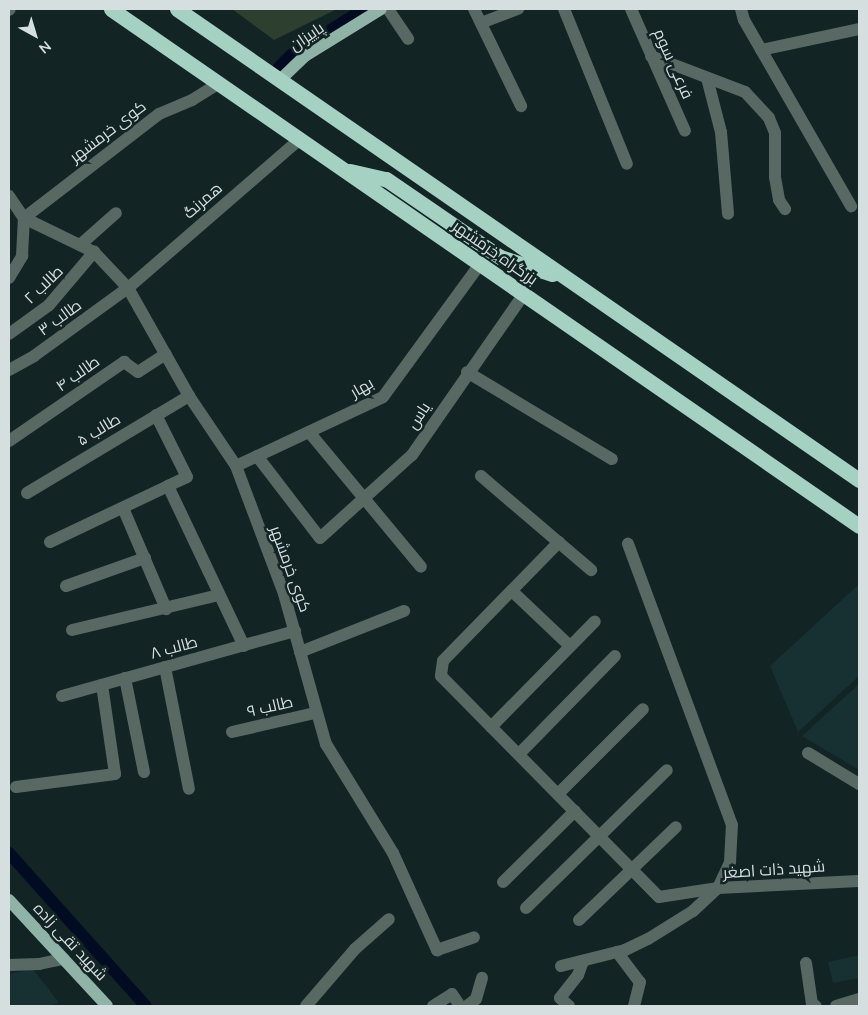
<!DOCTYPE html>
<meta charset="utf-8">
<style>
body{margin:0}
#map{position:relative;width:868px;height:1015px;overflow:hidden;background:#132425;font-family:"Nunito Sans",Cairo,sans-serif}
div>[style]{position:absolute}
.built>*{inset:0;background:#173032}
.green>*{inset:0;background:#2d3f2e}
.canal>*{height:12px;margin:-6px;padding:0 6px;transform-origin:6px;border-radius:6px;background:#010b21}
.minor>*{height:12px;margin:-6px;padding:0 6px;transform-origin:6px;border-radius:6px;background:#586964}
.major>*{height:12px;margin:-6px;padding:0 6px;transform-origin:6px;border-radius:6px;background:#90b3a8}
.highway>*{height:15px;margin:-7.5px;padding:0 7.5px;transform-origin:7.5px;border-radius:7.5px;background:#a5d1c3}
span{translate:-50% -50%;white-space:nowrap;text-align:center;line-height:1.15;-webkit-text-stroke:5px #132425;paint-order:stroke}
.street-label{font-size:16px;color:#d5dfe0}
.frame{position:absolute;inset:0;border:10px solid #d5dfe0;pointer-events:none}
.north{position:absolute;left:10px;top:10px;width:50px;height:50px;-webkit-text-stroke:4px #132425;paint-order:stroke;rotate:141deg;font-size:14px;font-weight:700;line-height:20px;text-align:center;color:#d5dfe0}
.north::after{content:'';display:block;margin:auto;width:18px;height:22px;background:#d5dfe0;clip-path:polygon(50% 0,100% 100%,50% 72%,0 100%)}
</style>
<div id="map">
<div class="built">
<div style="clip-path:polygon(859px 584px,859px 676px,798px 732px,770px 666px)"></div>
<div style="clip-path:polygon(859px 684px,859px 770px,802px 736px)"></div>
<div style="clip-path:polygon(859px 955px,859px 978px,833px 983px,828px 962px)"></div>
<div style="clip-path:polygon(33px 969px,59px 1003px,49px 1006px,9px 1006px,9px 974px)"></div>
</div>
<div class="green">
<div style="clip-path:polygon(232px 9px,337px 9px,274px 40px)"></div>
</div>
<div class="canal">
<div style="left:279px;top:67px;width:17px;rotate:-45deg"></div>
<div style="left:291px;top:55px;width:86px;rotate:-32.2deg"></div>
<div style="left:9px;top:853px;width:205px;rotate:48.2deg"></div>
</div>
<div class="minor">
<div style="left:388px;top:9px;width:36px;rotate:56deg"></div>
<div style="left:474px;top:9px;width:108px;rotate:64.1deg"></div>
<div style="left:564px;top:9px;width:167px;rotate:67.9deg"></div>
<div style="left:631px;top:9px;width:133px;rotate:66.1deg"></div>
<div style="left:741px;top:9px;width:11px;rotate:75deg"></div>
<div style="left:744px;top:20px;width:215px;rotate:60.1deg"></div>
<div style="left:9px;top:10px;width:1px;rotate:-45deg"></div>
<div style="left:481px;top:23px;width:40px;rotate:-21deg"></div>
<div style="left:761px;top:50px;width:100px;rotate:-12.1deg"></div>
<div style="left:651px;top:56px;width:101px;rotate:21deg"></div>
<div style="left:745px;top:92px;width:35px;rotate:47deg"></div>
<div style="left:769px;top:118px;width:16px;rotate:68deg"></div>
<div style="left:775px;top:133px;width:44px;rotate:90deg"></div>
<div style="left:775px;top:177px;width:23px;rotate:80deg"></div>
<div style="left:779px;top:200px;width:11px;rotate:56deg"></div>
<div style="left:707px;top:78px;width:56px;rotate:75.5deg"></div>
<div style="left:721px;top:132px;width:82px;rotate:85.1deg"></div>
<div style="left:9px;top:196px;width:27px;rotate:56deg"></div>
<div style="left:24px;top:218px;width:78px;rotate:25.9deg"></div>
<div style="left:94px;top:252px;width:50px;rotate:46.6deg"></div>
<div style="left:128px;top:288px;width:124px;rotate:60.5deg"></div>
<div style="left:189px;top:396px;width:84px;rotate:56.1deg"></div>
<div style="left:236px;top:466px;width:137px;rotate:69.4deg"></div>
<div style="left:284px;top:594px;width:156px;rotate:74.4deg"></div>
<div style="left:326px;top:744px;width:128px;rotate:58.4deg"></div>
<div style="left:393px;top:853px;width:107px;rotate:65.6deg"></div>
<div style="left:437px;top:950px;width:39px;rotate:-19deg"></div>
<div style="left:80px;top:245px;width:48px;rotate:-41.6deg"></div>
<div style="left:9px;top:278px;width:26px;rotate:-59deg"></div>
<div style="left:22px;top:256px;width:38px;rotate:-87deg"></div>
<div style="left:24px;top:218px;width:170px;rotate:-37.6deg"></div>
<div style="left:159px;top:114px;width:36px;rotate:-23deg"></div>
<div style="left:192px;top:100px;width:32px;rotate:-32deg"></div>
<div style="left:9px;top:334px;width:49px;rotate:-35.9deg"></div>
<div style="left:49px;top:305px;width:70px;rotate:-49.7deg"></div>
<div style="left:9px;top:370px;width:29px;rotate:-29deg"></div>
<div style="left:34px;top:356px;width:116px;rotate:-35.9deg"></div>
<div style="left:128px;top:288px;width:228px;rotate:-40.9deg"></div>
<div style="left:467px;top:372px;width:169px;rotate:31deg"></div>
<div style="left:156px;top:415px;width:69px;rotate:63.4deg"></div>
<div style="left:187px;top:477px;width:21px;rotate:155deg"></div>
<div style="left:168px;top:486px;width:177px;rotate:64.6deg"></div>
<div style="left:309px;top:432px;width:175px;rotate:50.3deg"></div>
<div style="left:9px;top:441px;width:140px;rotate:-34.5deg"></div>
<div style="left:124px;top:362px;width:17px;rotate:36deg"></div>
<div style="left:138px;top:372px;width:33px;rotate:-33deg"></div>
<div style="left:257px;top:456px;width:103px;rotate:52.5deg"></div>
<div style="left:320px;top:538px;width:124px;rotate:-42.1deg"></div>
<div style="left:412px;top:455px;width:196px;rotate:-55.2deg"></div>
<div style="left:236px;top:466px;width:162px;rotate:-25.1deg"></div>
<div style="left:383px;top:397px;width:165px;rotate:-53.9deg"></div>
<div style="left:481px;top:476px;width:145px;rotate:40.5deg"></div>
<div style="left:27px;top:493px;width:189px;rotate:-30.9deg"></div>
<div style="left:123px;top:508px;width:110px;rotate:66.9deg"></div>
<div style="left:50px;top:542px;width:131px;rotate:-25.4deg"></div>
<div style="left:559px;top:542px;width:166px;rotate:134.3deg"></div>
<div style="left:443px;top:661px;width:15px;rotate:98deg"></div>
<div style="left:441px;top:676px;width:310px;rotate:45.4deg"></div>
<div style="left:659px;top:897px;width:60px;rotate:-8.7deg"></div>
<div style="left:718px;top:888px;width:29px;rotate:-65deg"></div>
<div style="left:730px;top:862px;width:37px;rotate:-87deg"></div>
<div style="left:732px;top:825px;width:300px;rotate:-110.3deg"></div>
<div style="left:66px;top:586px;width:84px;rotate:-19.5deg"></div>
<div style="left:512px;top:591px;width:80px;rotate:43.5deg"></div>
<div style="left:72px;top:630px;width:151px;rotate:-13.4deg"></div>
<div style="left:300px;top:652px;width:112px;rotate:-21.5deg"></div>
<div style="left:165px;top:667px;width:124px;rotate:78.9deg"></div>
<div style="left:125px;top:678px;width:96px;rotate:78.6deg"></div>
<div style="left:62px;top:696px;width:242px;rotate:-15.6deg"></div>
<div style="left:491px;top:727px;width:148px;rotate:-45.5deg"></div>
<div style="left:232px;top:732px;width:85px;rotate:-12.9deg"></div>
<div style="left:808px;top:753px;width:60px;rotate:31.3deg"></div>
<div style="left:519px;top:754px;width:137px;rotate:-45.6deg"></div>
<div style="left:16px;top:787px;width:100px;rotate:-7.5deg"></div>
<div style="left:115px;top:774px;width:90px;rotate:-98.3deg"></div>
<div style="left:558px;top:794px;width:120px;rotate:-45deg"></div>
<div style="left:503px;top:882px;width:101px;rotate:-44.6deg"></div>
<div style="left:526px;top:908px;width:197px;rotate:-44.4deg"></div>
<div style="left:579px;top:920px;width:134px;rotate:-43.8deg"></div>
<div style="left:617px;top:952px;width:38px;rotate:53deg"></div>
<div style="left:640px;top:982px;width:25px;rotate:104deg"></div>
<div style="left:806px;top:963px;width:41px;rotate:81.7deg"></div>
<div style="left:812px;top:1004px;width:4px;rotate:27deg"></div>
<div style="left:9px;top:965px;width:30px;rotate:-2deg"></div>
<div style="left:39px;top:964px;width:25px;rotate:-12deg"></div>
<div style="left:561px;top:966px;width:66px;rotate:-14deg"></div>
<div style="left:625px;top:950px;width:25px;rotate:-26deg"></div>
<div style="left:648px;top:939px;width:53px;rotate:-31.9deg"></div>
<div style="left:693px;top:911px;width:34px;rotate:-43deg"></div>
<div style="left:718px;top:888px;width:141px;rotate:-2.8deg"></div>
<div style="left:306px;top:1006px;width:75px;rotate:-49.3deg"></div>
<div style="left:355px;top:949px;width:45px;rotate:-41.4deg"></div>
<div style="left:433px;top:1006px;width:22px;rotate:-32deg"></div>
<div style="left:452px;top:994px;width:14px;rotate:56deg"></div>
<div style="left:467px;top:1006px;width:11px;rotate:-38deg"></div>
<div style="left:476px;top:999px;width:22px;rotate:-74deg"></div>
<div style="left:569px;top:1006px;width:12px;rotate:-138deg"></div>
<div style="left:560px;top:998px;width:29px;rotate:-52deg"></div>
<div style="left:578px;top:975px;width:15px;rotate:-70deg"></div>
<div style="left:836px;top:1006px;width:24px;rotate:-17deg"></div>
</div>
<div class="major">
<div style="left:280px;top:80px;width:35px;rotate:-44deg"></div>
<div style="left:305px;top:56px;width:89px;rotate:-31.7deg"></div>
<div style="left:9px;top:900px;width:144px;rotate:47.2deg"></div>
</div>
<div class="highway">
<div style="left:111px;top:9px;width:909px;rotate:34.65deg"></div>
<div style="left:177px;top:9px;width:829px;rotate:34.63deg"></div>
<div style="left:350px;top:171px;width:37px;rotate:13deg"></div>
<div style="left:386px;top:179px;width:138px;rotate:34.4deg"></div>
<div style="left:500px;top:257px;width:55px;rotate:18.1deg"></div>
</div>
<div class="street-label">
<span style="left:307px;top:37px;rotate:-34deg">پاییزان</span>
<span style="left:673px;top:64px;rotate:66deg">فرعی سوم</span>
<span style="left:108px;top:132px;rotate:-37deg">کوی خرمشهر</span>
<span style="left:203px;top:201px;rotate:-41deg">همرنگ</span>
<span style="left:495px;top:253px;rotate:35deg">بزرگراه خرمشهر</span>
<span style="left:44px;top:285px;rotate:-44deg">طالب ۲</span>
<span style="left:60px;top:318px;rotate:-36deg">طالب ۳</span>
<span style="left:78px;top:374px;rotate:-35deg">طالب ۴</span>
<span style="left:362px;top:388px;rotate:-30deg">بهار</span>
<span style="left:419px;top:416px;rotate:-57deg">یاس</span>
<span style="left:99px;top:430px;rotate:-31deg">طالب ۵</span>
<span style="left:290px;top:569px;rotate:70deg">کوی خرمشهر</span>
<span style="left:174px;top:648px;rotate:-15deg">طالب ۸</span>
<span style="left:270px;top:707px;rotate:-13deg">طالب ۹</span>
<span style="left:774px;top:870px;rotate:-4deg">شهید ذات اصغر</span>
<span style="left:70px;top:942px;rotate:47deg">شهید تقی زاده</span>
</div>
<div class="frame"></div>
<div class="north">N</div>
</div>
